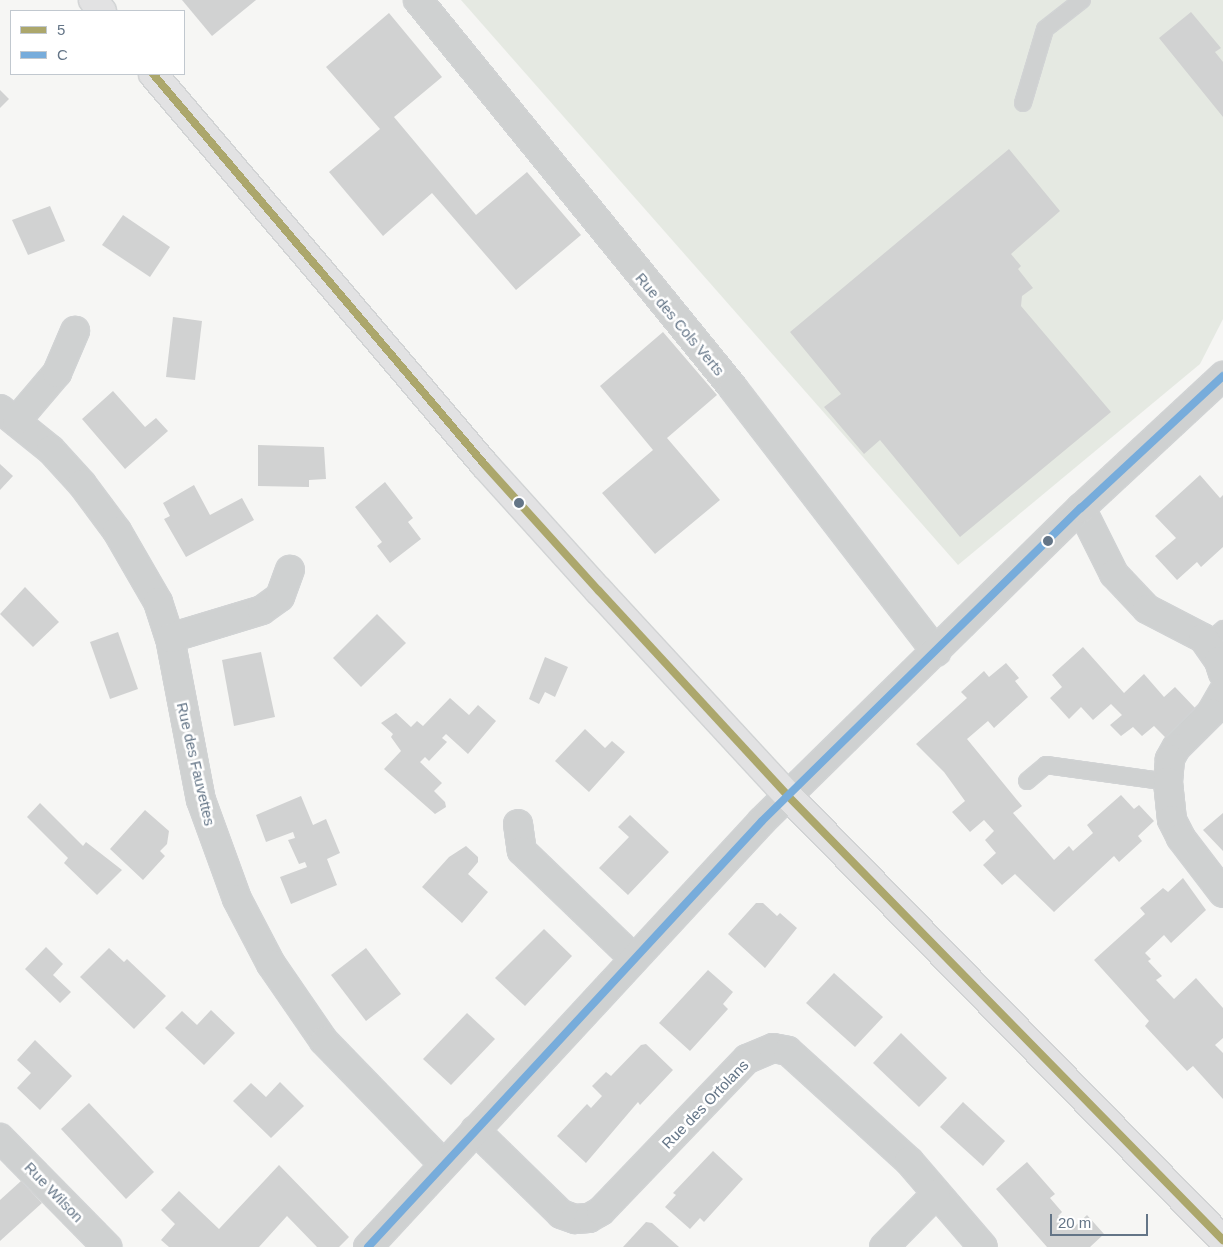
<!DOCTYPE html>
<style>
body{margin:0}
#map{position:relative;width:1223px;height:1247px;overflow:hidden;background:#f6f6f4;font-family:Arial,sans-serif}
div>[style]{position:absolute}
.green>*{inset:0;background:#e5e9e2}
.building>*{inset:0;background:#d1d2d2}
.roads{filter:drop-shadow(1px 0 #d1d3d4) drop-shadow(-1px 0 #d1d3d4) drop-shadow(0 1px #d1d3d4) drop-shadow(0 -1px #d1d3d4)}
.lane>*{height:16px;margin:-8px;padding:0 8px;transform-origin:8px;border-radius:8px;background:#cfd1d1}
.street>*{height:28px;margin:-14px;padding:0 14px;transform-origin:14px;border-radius:14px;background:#cfd1d1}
.secondary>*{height:28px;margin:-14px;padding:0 14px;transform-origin:14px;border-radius:14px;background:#e2e2e3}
.bus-1>*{height:8px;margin:-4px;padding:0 4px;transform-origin:4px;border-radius:4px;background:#aca76c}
.bus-2>*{height:8px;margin:-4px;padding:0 4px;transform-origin:4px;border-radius:4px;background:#77acdb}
.dots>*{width:14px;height:14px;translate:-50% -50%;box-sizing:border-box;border:2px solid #fff;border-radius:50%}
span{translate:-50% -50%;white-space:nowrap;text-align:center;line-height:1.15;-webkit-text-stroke:5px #fff;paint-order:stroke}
.street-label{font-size:15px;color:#647587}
.legend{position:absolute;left:10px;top:10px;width:175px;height:65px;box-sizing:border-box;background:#fff;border:1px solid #c1c8cf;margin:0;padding:6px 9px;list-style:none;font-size:15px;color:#647587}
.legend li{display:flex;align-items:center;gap:10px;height:25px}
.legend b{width:25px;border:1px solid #c1c8cf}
.scale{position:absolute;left:1050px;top:1214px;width:98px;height:22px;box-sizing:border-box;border:2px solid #647587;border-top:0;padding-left:6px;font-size:15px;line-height:18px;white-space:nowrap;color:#647587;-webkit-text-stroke:4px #fff;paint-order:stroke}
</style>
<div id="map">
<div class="green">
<div style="clip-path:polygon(461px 0,1223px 0,1223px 319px,1200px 364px,958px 565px)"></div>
</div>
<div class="building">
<div style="clip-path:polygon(182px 0,256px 0,212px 36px)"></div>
<div style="clip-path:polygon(1191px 12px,1221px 48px,1215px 52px,1223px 62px,1223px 117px,1159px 38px)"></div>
<div style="clip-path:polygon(389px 13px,442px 77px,394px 117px,476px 215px,527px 172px,581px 235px,516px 290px,432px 193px,383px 236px,329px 172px,380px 129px,326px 67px)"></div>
<div style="clip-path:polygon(0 90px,9px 99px,0 108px)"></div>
<div style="clip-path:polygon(1009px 149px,1060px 211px,1011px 254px,1021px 266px,1018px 269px,1033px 288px,1022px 296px,1021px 306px,1111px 412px,960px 537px,880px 440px,864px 454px,824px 407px,841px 394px,790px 332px)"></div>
<div style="clip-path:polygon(50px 206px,65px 241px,28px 255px,12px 220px)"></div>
<div style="clip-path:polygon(123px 215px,170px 247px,150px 277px,102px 245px)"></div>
<div style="clip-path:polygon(173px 317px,202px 321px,195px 380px,166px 377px)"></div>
<div style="clip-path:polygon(663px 332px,717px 395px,667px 438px,720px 500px,655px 554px,602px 493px,653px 450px,600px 386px)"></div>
<div style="clip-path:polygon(113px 391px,145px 427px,156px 418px,168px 431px,125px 469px,82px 419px)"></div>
<div style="clip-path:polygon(258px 445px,324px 447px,326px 479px,309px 480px,309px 487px,258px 486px)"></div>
<div style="clip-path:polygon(0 464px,13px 476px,0 490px)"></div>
<div style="clip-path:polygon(1200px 475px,1220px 498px,1223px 495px,1223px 547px,1201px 567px,1197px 562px,1177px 580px,1155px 556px,1176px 538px,1155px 516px)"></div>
<div style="clip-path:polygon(385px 482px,413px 518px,408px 522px,421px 539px,390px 563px,377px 546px,382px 542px,355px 507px)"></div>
<div style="clip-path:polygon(194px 485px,210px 515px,242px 498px,254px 520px,186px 557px,164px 519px,170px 516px,163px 503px)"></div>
<div style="clip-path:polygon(25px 587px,59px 622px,33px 647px,0 614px)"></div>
<div style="clip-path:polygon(377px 614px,406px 643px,361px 687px,333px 658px)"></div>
<div style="clip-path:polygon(118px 632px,138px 689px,110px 699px,90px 642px)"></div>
<div style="clip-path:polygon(1083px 647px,1124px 693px,1144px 674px,1164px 697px,1175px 687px,1196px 709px,1166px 738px,1154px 726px,1142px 736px,1133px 727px,1121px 736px,1110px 725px,1122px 715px,1111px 704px,1093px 720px,1081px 707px,1069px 719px,1050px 698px,1062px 687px,1052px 675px)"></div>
<div style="clip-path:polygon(261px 652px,275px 717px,234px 726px,222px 660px)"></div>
<div style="clip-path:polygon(545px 657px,568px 667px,555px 697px,545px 692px,539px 704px,529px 699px)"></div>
<div style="clip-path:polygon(1006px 663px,1019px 678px,1015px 681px,1028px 697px,994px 728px,988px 721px,967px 739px,1022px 806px,1013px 813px,1054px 860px,1069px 846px,1073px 851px,1093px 833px,1087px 825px,1121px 795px,1134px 809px,1139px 805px,1154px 821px,1138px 836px,1142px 841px,1119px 862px,1114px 856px,1054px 912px,1015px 874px,1002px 885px,983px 865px,996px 853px,985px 840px,994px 831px,984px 820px,970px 832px,952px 812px,965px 801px,944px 772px,916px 744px,967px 698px,961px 692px,984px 671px,989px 677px)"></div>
<div style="clip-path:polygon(450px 698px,469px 715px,478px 705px,496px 721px,468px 754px,446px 734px,442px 738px,447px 742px,429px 761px,425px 757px,420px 762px,442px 783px,434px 791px,445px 802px,446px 807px,435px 814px,384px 769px,401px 751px,391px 737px,393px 734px,381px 723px,396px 713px,411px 727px,417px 721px,423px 726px)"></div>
<div style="clip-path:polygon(585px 729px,605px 748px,612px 741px,625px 752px,589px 792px,555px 761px)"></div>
<div style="clip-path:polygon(301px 796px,313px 825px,326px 819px,340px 853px,327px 859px,337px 885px,291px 904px,280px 877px,307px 867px,305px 862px,299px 864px,288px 840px,295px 838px,293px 832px,266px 842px,256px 815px)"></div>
<div style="clip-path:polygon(40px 803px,83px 846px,86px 842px,122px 870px,97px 895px,64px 863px,68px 858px,27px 817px)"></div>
<div style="clip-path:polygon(145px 810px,169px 831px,167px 844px,160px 851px,165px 856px,143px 880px,110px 849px)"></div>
<div style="clip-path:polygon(1223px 813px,1223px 851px,1203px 830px)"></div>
<div style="clip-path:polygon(630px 815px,669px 852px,628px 895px,599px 868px,629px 837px,618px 827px)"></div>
<div style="clip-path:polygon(466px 846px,478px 857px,478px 862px,468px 874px,488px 892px,462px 923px,422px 887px,449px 857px)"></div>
<div style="clip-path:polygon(1183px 878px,1206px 910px,1171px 943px,1164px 935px,1145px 953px,1151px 959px,1148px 961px,1162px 976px,1156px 980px,1174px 999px,1196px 978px,1223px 1008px,1223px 1038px,1215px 1045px,1223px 1053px,1223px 1099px,1193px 1066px,1187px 1071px,1145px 1026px,1149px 1021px,1094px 960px,1145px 914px,1140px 908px,1163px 888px,1168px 892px)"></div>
<div style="clip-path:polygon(756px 903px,763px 903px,777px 916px,780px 913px,797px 928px,765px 968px,728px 934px)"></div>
<div style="clip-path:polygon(544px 929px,572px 956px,525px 1006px,495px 978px)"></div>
<div style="clip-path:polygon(46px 947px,63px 964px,53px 975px,71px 992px,60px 1003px,25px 969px)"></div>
<div style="clip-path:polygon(109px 948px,124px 962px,127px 959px,166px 996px,134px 1029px,80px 977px)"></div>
<div style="clip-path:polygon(366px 948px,401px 994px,366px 1021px,331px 975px)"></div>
<div style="clip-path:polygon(708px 970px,733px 992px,723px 1004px,728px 1009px,690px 1051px,659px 1023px)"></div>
<div style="clip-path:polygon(834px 973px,883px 1017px,855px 1047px,806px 1003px)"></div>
<div style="clip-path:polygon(211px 1010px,235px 1033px,204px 1065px,165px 1028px,182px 1011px,197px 1025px)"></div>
<div style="clip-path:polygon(467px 1013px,495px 1039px,451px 1085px,423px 1059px)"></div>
<div style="clip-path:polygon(901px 1033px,947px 1078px,919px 1107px,873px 1063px)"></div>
<div style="clip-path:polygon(35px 1040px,72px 1076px,40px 1110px,17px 1088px,31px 1073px,17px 1060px)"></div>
<div style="clip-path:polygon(646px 1044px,673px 1070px,640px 1105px,638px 1102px,586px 1163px,557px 1136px,587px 1104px,591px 1108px,602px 1096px,592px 1086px,606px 1072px,611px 1076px,641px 1045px)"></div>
<div style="clip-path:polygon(280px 1082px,304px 1106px,271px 1138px,233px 1101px,251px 1083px,266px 1097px)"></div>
<div style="clip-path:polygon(963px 1102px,1005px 1141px,983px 1166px,940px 1127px)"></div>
<div style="clip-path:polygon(89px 1103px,154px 1172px,126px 1199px,61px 1129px)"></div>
<div style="clip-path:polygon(713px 1151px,743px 1179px,704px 1222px,700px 1218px,690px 1229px,665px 1207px,676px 1195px,673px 1193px)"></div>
<div style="clip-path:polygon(1027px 1162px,1055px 1194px,1050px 1198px,1062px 1212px,1058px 1216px,1071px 1230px,1087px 1215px,1104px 1234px,1090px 1247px,1047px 1247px,996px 1189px)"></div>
<div style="clip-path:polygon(279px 1165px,349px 1237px,339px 1247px,317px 1247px,287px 1216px,259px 1247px,169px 1247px,161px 1240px,175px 1224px,161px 1210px,179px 1191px,219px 1229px)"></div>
<div style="clip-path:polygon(21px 1181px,42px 1203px,0 1241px,0 1200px)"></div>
<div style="clip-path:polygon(646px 1222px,652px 1223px,679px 1247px,623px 1247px)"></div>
</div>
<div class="roads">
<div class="lane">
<div style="left:1023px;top:103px;width:77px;rotate:-73.4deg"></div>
<div style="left:1045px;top:29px;width:47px;rotate:-38.1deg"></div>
<div style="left:1207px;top:643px;width:21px;rotate:-41deg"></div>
<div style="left:1027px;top:781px;width:25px;rotate:-40deg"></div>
<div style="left:1046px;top:765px;width:123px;rotate:7.9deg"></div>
</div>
<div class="street">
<div style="left:418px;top:0;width:500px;rotate:50.9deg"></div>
<div style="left:733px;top:388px;width:333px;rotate:52.4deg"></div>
<div style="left:0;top:409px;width:65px;rotate:38.8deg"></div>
<div style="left:51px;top:450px;width:46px;rotate:47.6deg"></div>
<div style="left:82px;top:484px;width:59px;rotate:53.3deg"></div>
<div style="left:117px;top:531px;width:82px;rotate:60deg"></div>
<div style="left:158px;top:602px;width:38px;rotate:72deg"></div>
<div style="left:170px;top:638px;width:165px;rotate:79.2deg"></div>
<div style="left:201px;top:800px;width:105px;rotate:70deg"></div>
<div style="left:237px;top:899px;width:73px;rotate:62.4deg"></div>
<div style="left:271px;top:964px;width:93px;rotate:55.5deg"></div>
<div style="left:324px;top:1041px;width:171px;rotate:45.9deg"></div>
<div style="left:17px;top:420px;width:62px;rotate:-49.6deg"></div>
<div style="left:57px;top:373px;width:46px;rotate:-66.8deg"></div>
<div style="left:1081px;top:508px;width:74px;rotate:63.4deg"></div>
<div style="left:1114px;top:574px;width:48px;rotate:46.7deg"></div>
<div style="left:1147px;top:609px;width:63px;rotate:27.4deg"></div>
<div style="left:1203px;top:638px;width:28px;rotate:55deg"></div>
<div style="left:1219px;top:661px;width:13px;rotate:72deg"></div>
<div style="left:170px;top:638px;width:96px;rotate:-16.9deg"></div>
<div style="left:262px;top:610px;width:22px;rotate:-36deg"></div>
<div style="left:280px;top:597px;width:29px;rotate:-70deg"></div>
<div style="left:1223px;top:692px;width:24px;rotate:120deg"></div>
<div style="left:1211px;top:713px;width:49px;rotate:135deg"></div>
<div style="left:1176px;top:748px;width:13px;rotate:119deg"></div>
<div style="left:1170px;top:759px;width:23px;rotate:95deg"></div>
<div style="left:1168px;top:782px;width:38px;rotate:84deg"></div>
<div style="left:1172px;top:820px;width:20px;rotate:63deg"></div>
<div style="left:1181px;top:838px;width:69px;rotate:52.6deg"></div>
<div style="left:518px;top:824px;width:27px;rotate:82deg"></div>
<div style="left:522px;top:851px;width:154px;rotate:43.9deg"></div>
<div style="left:475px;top:1130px;width:120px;rotate:44.3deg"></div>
<div style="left:561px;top:1214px;width:15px;rotate:20deg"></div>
<div style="left:575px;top:1219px;width:14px;rotate:-4deg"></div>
<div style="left:589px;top:1218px;width:14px;rotate:-30deg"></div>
<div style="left:601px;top:1211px;width:211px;rotate:-46.2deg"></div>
<div style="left:747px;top:1059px;width:28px;rotate:-23deg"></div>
<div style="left:773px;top:1048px;width:15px;rotate:11deg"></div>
<div style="left:788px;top:1051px;width:164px;rotate:42.3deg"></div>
<div style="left:909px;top:1161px;width:113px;rotate:49.3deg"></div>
<div style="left:0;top:1138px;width:153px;rotate:45.5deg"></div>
<div style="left:368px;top:1247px;width:580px;rotate:-47.23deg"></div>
<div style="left:762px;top:821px;width:447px;rotate:-44.5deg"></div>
<div style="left:1081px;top:508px;width:194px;rotate:-42.9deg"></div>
<div style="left:884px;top:1247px;width:74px;rotate:-45.5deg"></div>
</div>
<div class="secondary">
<div style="left:93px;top:0;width:14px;rotate:51deg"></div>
<div style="left:153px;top:74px;width:513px;rotate:49.67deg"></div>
<div style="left:485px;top:465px;width:170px;rotate:47.9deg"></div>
<div style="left:599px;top:591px;width:279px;rotate:47.3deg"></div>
<div style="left:788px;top:796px;width:622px;rotate:45.59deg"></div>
</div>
</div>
<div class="bus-1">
<div style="left:153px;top:74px;width:513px;rotate:49.67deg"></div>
<div style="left:485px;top:465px;width:170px;rotate:47.9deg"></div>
<div style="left:599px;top:591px;width:279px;rotate:47.3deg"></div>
<div style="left:788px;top:796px;width:622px;rotate:45.59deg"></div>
</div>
<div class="bus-2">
<div style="left:368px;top:1247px;width:580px;rotate:-47.23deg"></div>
<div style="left:762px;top:821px;width:447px;rotate:-44.5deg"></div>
<div style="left:1081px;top:508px;width:194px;rotate:-42.9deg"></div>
</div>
<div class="dots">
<div style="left:519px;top:503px;background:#647587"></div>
<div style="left:1048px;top:541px;background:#647587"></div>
</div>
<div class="street-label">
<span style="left:680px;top:324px;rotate:50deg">Rue des Cols Verts</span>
<span style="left:196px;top:764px;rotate:77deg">Rue des Fauvettes</span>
<span style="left:705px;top:1104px;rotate:-46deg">Rue des Ortolans</span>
<span style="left:54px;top:1192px;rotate:46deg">Rue Wilson</span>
</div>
<ul class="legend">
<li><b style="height:6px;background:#aca76c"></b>5</li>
<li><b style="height:6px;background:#77acdb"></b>C</li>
</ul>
<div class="scale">20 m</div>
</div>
